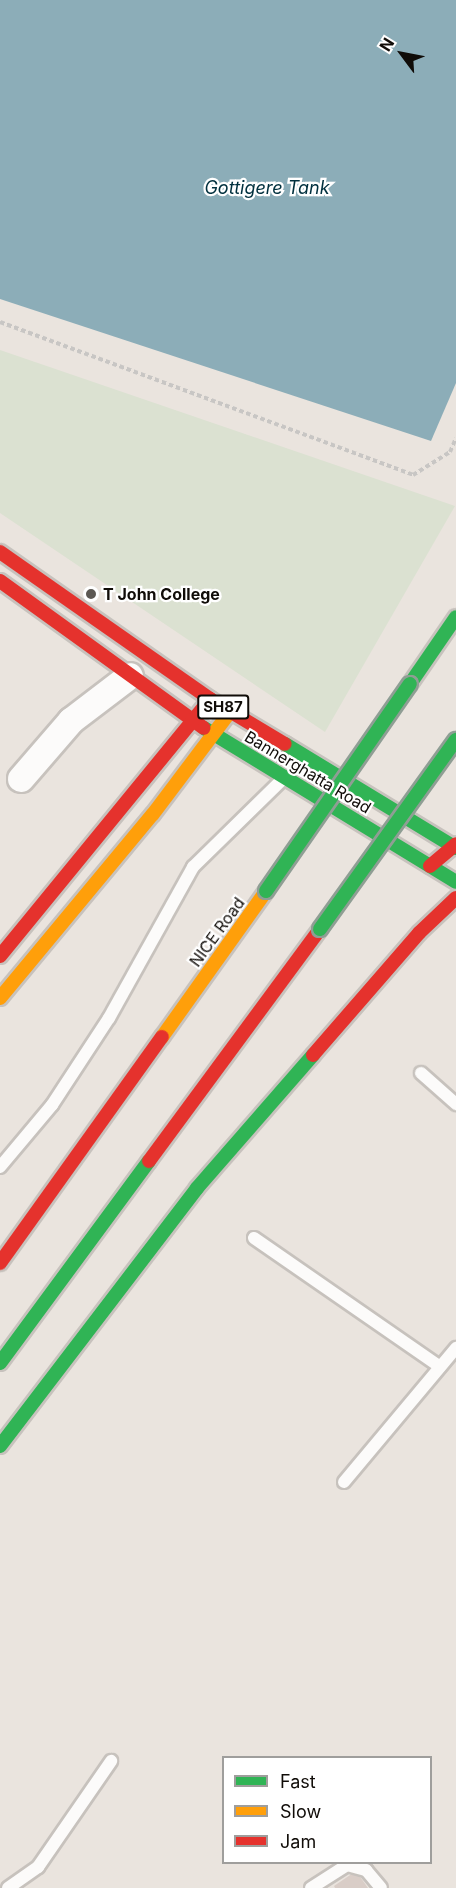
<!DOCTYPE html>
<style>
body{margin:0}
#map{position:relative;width:456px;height:1888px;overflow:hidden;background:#eae4de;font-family:Inter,sans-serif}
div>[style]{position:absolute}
.green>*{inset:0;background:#dbe1d1}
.water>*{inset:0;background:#8cadb8}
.building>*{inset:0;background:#d9cdc7}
.path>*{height:4px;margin-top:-2px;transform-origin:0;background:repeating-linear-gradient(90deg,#c8c6c4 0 4.5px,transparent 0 7.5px)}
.roads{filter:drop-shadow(2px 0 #c7c2bd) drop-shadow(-2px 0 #c7c2bd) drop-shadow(0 2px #c7c2bd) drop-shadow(0 -2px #c7c2bd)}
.lane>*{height:12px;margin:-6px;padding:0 6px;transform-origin:6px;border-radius:6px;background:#fcfbfa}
.street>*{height:26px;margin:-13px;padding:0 13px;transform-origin:13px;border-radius:13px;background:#fcfbfa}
.fast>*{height:14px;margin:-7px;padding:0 7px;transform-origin:7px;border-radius:7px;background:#30b455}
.slow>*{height:14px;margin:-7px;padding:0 7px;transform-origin:7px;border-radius:7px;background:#ff9f0a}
.jam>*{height:14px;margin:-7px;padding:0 7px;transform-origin:7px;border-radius:7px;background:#e5322d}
.bridges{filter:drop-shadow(2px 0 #8f9e94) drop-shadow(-2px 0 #8f9e94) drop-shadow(0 2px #8f9e94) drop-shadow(0 -2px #8f9e94)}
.fast-bridge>*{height:14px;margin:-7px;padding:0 7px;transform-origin:7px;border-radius:7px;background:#30b455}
.dots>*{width:16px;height:16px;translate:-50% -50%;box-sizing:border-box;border:3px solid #fff;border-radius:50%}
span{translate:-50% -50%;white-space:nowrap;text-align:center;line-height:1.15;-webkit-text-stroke:4.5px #fff;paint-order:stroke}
.shield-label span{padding:2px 4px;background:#fff;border:2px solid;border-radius:4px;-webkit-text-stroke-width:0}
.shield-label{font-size:15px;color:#100c08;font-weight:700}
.poi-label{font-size:16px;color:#100c08;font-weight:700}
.left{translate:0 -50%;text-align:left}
.street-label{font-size:16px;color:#100c08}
.water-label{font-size:18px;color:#00303e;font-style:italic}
.legend{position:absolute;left:222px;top:1756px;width:210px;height:108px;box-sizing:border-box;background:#fff;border:2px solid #9f9e9c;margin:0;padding:8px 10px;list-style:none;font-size:18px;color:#100c08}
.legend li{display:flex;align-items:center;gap:12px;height:30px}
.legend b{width:30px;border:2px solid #9f9e9c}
.north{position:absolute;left:372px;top:24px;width:60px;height:60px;-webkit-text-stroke:4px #fff;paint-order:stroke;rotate:302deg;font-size:16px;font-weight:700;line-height:24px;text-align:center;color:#100c08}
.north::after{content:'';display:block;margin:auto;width:21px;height:27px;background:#100c08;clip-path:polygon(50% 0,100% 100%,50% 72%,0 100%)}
</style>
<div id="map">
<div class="green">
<div style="clip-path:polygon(0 350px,455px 506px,325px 732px,0 513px)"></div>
</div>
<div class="water">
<div style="clip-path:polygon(0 0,456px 0,456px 383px,431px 441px,0 299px)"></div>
</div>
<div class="building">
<div style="clip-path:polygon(356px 1871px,368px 1888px,335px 1888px,334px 1886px)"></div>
</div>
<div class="path">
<div style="left:0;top:322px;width:440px;rotate:20.3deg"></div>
<div style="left:413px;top:475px;width:44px;rotate:-31.9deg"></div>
<div style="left:450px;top:452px;width:15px;rotate:-67deg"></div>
</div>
<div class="roads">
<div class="lane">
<div style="left:421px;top:1073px;width:47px;rotate:41.5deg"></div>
<div style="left:0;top:1167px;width:81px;rotate:-50deg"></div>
<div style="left:52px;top:1105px;width:104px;rotate:-56.8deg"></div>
<div style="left:109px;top:1018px;width:173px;rotate:-60.9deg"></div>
<div style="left:193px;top:867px;width:127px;rotate:-44.4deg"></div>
<div style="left:254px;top:1238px;width:226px;rotate:34.7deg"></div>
<div style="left:344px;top:1482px;width:175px;rotate:-50.1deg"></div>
<div style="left:8px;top:1888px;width:37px;rotate:-35deg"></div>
<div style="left:38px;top:1867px;width:129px;rotate:-55.4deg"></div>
<div style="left:311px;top:1888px;width:43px;rotate:-32.6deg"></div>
<div style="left:347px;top:1865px;width:20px;rotate:15deg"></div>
<div style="left:366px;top:1870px;width:23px;rotate:50deg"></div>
</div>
<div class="street">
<div style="left:21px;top:779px;width:77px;rotate:-49.2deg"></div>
<div style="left:71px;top:721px;width:74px;rotate:-37.3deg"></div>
</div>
<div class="fast">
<div style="left:410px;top:684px;width:81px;rotate:-55.5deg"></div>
<div style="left:204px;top:728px;width:295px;rotate:31.4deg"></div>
<div style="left:285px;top:744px;width:200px;rotate:31.3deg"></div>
<div style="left:0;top:1363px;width:251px;rotate:-53.6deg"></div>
<div style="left:0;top:1446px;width:325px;rotate:-52.6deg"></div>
<div style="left:197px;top:1188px;width:176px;rotate:-48.9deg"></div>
</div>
<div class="slow">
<div style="left:0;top:998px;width:239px;rotate:-50.3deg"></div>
<div style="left:153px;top:814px;width:128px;rotate:-53deg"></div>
<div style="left:162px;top:1037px;width:179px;rotate:-54.5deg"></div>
</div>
<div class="jam">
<div style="left:0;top:552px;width:256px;rotate:35deg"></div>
<div style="left:210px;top:699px;width:87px;rotate:31deg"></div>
<div style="left:0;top:581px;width:251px;rotate:35.8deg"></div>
<div style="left:430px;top:866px;width:34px;rotate:-40deg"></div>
<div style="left:0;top:956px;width:332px;rotate:-50.7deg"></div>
<div style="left:313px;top:1055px;width:162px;rotate:-49deg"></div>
<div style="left:419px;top:933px;width:51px;rotate:-43.4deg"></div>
<div style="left:149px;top:1161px;width:288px;rotate:-53.6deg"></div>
<div style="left:0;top:1263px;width:278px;rotate:-54.4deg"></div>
</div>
</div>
<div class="bridges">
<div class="fast-bridge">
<div style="left:266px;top:891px;width:252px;rotate:-55.2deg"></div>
<div style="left:320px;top:929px;width:233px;rotate:-54.3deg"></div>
</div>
</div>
<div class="dots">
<div style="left:91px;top:594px;background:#5c5853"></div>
</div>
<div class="shield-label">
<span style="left:223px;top:707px">SH87</span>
</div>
<div class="poi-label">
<span class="left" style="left:103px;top:594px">T John College</span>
</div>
<div class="street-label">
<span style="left:308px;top:772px;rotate:31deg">Bannerghatta Road</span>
<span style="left:217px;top:932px;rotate:-54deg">NICE Road</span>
</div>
<div class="water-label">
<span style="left:267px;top:188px">Gottigere Tank</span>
</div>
<ul class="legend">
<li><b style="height:8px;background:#30b455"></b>Fast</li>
<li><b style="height:8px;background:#ff9f0a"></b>Slow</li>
<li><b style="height:8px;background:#e5322d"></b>Jam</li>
</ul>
<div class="north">N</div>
</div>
